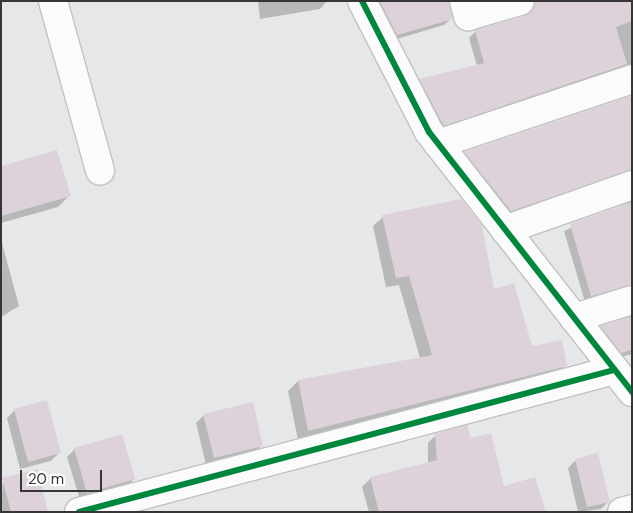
<!DOCTYPE html>
<style>
body{margin:0}
#map{position:relative;width:633px;height:513px;overflow:hidden;background:#e6e7e8;font-family:"DM Sans",sans-serif}
div>[style]{position:absolute}
.shadow>*{inset:0;background:#0003}
.building>*{inset:0;background:#ded2da}
.roads{filter:drop-shadow(1px 0 #c1c2c3) drop-shadow(-1px 0 #c1c2c3) drop-shadow(0 1px #c1c2c3) drop-shadow(0 -1px #c1c2c3)}
.minor>*{height:28px;margin:-14px;padding:0 14px;transform-origin:14px;border-radius:14px;background:#fbfbfc}
.cycleway>*{height:6px;margin:-3px;padding:0 3px;transform-origin:3px;border-radius:3px;background:#00873e}
span{translate:-50% -50%;white-space:nowrap;text-align:center;line-height:1.15;-webkit-text-stroke:4px #fff;paint-order:stroke}
.frame{position:absolute;inset:0;border:2px solid #363637;pointer-events:none}
.scale{position:absolute;left:20px;top:470px;width:82px;height:22px;box-sizing:border-box;border:2px solid #363637;border-top:0;padding-left:6px;font-size:15px;line-height:18px;white-space:nowrap;color:#363637;-webkit-text-stroke:4px #fff;paint-order:stroke}
</style>
<div id="map">
<div class="shadow">
<div style="clip-path:polygon(258px 1px,327px 1px,320px 9px,260px 19px)"></div>
<div style="clip-path:polygon(370px 1px,448px 1px,451px 19px,444px 25px,390px 41px)"></div>
<div style="clip-path:polygon(526px 1px,632px 1px,632px 73px,437px 132px,413px 86px,420px 80px,477px 66px,469px 38px,476px 31px,525px 17px)"></div>
<div style="clip-path:polygon(632px 97px,632px 179px,504px 217px,458px 159px,465px 153px)"></div>
<div style="clip-path:polygon(1px 167px,69px 196px,58px 207px,1px 223px)"></div>
<div style="clip-path:polygon(632px 201px,632px 294px,585px 302px,564px 231px)"></div>
<div style="clip-path:polygon(383px 217px,493px 290px,531px 347px,565px 366px,555px 376px,298px 440px,288px 391px,298px 381px,420px 358px,399px 285px,386px 287px,373px 226px)"></div>
<div style="clip-path:polygon(2px 243px,19px 306px,1px 317px,1px 243px)"></div>
<div style="clip-path:polygon(632px 316px,632px 354px,614px 359px,595px 334px)"></div>
<div style="clip-path:polygon(15px 410px,59px 453px,51px 461px,20px 469px,7px 418px)"></div>
<div style="clip-path:polygon(204px 415px,262px 445px,254px 453px,206px 465px,196px 423px)"></div>
<div style="clip-path:polygon(436px 435px,470px 440px,503px 488px,544px 512px,369px 512px,362px 487px,370px 479px,428px 463px,428px 443px)"></div>
<div style="clip-path:polygon(75px 449px,134px 479px,126px 487px,80px 500px,67px 457px)"></div>
<div style="clip-path:polygon(576px 460px,609px 501px,601px 509px,578px 512px,568px 468px)"></div>
<div style="clip-path:polygon(3px 479px,44px 512px,1px 512px)"></div>
</div>
<div class="building">
<div style="clip-path:polygon(380px 1px,449px 1px,453px 19px,397px 35px)"></div>
<div style="clip-path:polygon(535px 1px,632px 1px,632px 21px,616px 27px,627px 64px,444px 126px,419px 79px,484px 63px,475px 30px,525px 16px)"></div>
<div style="clip-path:polygon(631px 96px,632px 170px,511px 211px,464px 152px)"></div>
<div style="clip-path:polygon(57px 150px,71px 196px,1px 216px,1px 166px)"></div>
<div style="clip-path:polygon(461px 199px,482px 225px,494px 289px,514px 283px,532px 346px,562px 340px,567px 366px,308px 431px,298px 380px,432px 355px,409px 276px,396px 278px,382px 215px)"></div>
<div style="clip-path:polygon(632px 202px,632px 285px,591px 296px,570px 224px)"></div>
<div style="clip-path:polygon(632px 316px,632px 350px,621px 353px,600px 326px)"></div>
<div style="clip-path:polygon(47px 400px,61px 453px,28px 462px,14px 409px)"></div>
<div style="clip-path:polygon(253px 402px,263px 446px,214px 458px,203px 414px)"></div>
<div style="clip-path:polygon(467px 425px,471px 438px,491px 433px,504px 486px,535px 477px,546px 512px,379px 512px,370px 477px,437px 460px,435px 434px)"></div>
<div style="clip-path:polygon(122px 434px,135px 479px,87px 493px,74px 448px)"></div>
<div style="clip-path:polygon(598px 453px,610px 502px,587px 507px,575px 459px)"></div>
<div style="clip-path:polygon(38px 469px,48px 512px,11px 512px,2px 478px)"></div>
</div>
<div class="roads">
<div class="minor">
<div style="left:53px;top:1px;width:176px;rotate:74.5deg"></div>
<div style="left:362px;top:1px;width:147px;rotate:62.9deg"></div>
<div style="left:429px;top:132px;width:330px;rotate:52deg"></div>
<div style="left:464px;top:1px;width:16px;rotate:75deg"></div>
<div style="left:468px;top:16px;width:54px;rotate:-16.1deg"></div>
<div style="left:438px;top:144px;width:205px;rotate:-18.5deg"></div>
<div style="left:505px;top:230px;width:135px;rotate:-19.5deg"></div>
<div style="left:574px;top:318px;width:61px;rotate:-17.2deg"></div>
<div style="left:79px;top:512px;width:554px;rotate:-14.86deg"></div>
<div style="left:622px;top:512px;width:10px;rotate:-17deg"></div>
</div>
</div>
<div class="cycleway">
<div style="left:362px;top:1px;width:147px;rotate:62.9deg"></div>
<div style="left:429px;top:132px;width:330px;rotate:52deg"></div>
<div style="left:79px;top:512px;width:554px;rotate:-14.86deg"></div>
</div>
<div class="frame"></div>
<div class="scale">20 m</div>
</div>
